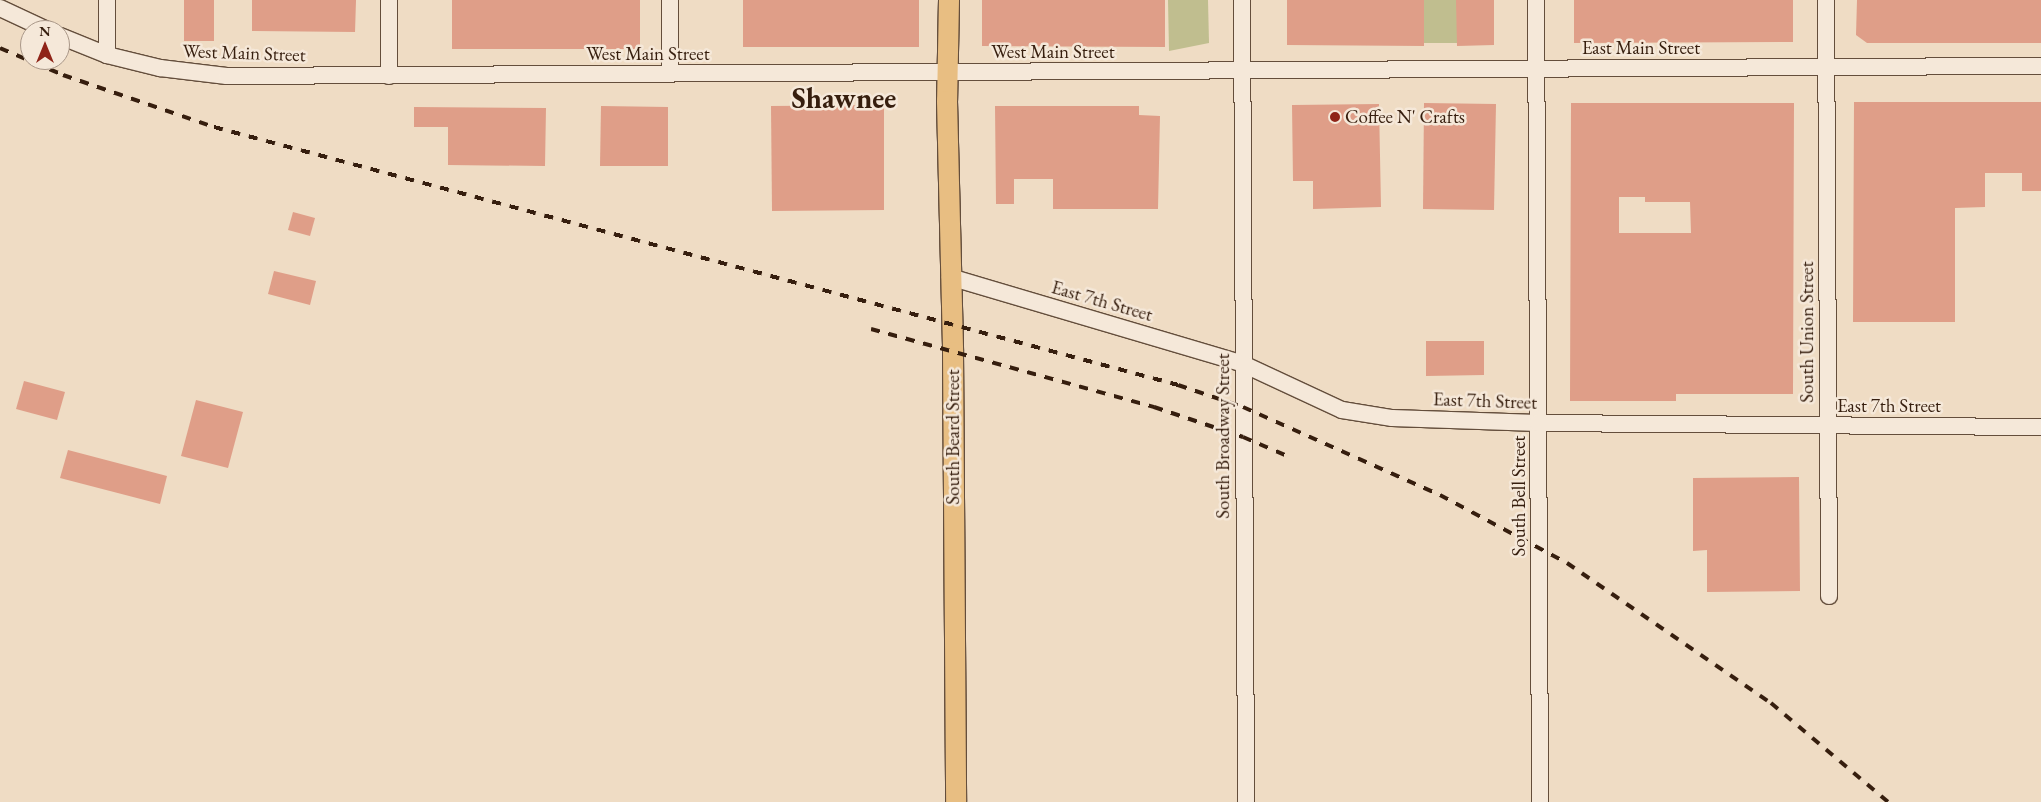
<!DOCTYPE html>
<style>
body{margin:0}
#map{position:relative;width:2041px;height:802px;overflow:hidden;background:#efdcc4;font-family:"EB Garamond",serif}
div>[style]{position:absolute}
.green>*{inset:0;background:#c0be8f}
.building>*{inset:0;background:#df9e88}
.roads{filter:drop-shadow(1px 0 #644e3c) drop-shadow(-1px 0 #644e3c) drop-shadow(0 1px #644e3c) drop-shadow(0 -1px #644e3c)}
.minor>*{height:16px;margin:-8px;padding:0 8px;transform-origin:8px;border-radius:8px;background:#f5e8d9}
.major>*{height:20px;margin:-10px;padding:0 10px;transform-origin:10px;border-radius:10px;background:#e8be82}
.rail>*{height:4px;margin-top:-2px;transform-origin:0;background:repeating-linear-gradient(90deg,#361e0e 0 9px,transparent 0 18px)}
.dots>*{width:14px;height:14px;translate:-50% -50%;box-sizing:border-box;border:2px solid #f5e8d9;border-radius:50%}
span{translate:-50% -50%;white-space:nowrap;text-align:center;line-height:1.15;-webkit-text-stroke:5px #f5e8d9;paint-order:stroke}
.street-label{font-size:19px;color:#361e0e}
.poi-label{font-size:19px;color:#361e0e}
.left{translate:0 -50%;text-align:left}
.town-label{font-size:29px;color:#361e0e;font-weight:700}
.north{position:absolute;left:20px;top:20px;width:50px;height:50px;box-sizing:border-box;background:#f5e8d9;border:1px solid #a99788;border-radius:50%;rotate:0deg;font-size:14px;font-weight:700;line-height:20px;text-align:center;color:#361e0e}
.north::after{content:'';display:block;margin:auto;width:18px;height:22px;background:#8f2418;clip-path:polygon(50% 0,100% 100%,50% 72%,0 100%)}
</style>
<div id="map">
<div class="green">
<div style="clip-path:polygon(1168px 0,1208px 0,1209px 43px,1169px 51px)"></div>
<div style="clip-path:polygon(1422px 0,1464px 0,1464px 43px,1423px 43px)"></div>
</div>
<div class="building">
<div style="clip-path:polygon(184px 0,214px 0,214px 41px,184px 41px)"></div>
<div style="clip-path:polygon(252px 0,356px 0,355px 32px,252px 31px)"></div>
<div style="clip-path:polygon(452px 0,640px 0,640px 49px,452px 49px)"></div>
<div style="clip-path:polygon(743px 0,919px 0,919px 47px,743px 47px)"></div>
<div style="clip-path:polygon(982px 0,1165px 0,1165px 47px,982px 46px)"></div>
<div style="clip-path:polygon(1287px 0,1424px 0,1424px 46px,1287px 45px)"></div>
<div style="clip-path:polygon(1456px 0,1494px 0,1494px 45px,1457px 46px)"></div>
<div style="clip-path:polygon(1574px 0,1793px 0,1793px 42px,1574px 43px)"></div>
<div style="clip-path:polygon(1857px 0,2041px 0,2041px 43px,1867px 43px,1856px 35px)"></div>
<div style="clip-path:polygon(1854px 102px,2041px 102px,2041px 191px,2022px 191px,2022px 173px,1985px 173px,1985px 207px,1955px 208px,1955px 322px,1853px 322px)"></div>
<div style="clip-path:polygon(1424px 103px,1496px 104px,1494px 210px,1423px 209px)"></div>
<div style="clip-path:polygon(evenodd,1571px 103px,1794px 103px,1793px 394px,1676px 394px,1676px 401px,1570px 401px,1571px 103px,1619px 197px,1645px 197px,1645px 202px,1690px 202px,1691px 233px,1619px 233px,1619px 197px)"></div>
<div style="clip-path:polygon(1379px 104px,1381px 207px,1313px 209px,1313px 181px,1293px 181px,1292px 105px)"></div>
<div style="clip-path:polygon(884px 105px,884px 210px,772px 211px,771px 106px)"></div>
<div style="clip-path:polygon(601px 106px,668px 107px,668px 166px,600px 166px)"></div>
<div style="clip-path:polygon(995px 106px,1139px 106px,1139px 115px,1160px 116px,1158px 209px,1053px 209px,1053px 179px,1014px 179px,1014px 204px,996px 204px)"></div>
<div style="clip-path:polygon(414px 107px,546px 108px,545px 166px,448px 165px,448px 127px,414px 127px)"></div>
<div style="clip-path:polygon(293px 212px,315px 218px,310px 236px,288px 230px)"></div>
<div style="clip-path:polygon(274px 271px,316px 281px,310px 305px,268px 294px)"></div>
<div style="clip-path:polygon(1426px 341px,1484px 341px,1484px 375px,1426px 376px)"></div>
<div style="clip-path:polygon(24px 381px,65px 392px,57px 420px,16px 409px)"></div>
<div style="clip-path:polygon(196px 400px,243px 412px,228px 468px,181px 456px)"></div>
<div style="clip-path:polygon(68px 450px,167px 476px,160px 504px,60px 478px)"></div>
<div style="clip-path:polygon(1799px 477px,1800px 591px,1707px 592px,1707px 550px,1693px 551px,1693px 478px)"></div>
</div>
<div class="roads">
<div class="minor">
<div style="left:670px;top:0;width:74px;rotate:90deg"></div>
<div style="left:1242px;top:0;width:802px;rotate:89.71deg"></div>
<div style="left:1536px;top:0;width:802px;rotate:89.71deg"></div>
<div style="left:1826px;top:0;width:596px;rotate:89.71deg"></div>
<div style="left:0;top:8px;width:52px;rotate:25.1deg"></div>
<div style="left:60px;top:36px;width:51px;rotate:22deg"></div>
<div style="left:107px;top:55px;width:55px;rotate:13.8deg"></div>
<div style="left:160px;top:68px;width:67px;rotate:6.8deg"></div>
<div style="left:227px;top:76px;width:1814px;rotate:-0.32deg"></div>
<div style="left:107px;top:55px;width:55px;rotate:-90deg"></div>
<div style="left:389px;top:76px;width:76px;rotate:-90deg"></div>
<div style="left:950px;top:277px;width:306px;rotate:16.5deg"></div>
<div style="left:1243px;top:364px;width:109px;rotate:24.9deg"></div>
<div style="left:1342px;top:410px;width:51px;rotate:9.1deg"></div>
<div style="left:1392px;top:418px;width:146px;rotate:2deg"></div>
<div style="left:1538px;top:423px;width:503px;rotate:0.46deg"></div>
</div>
<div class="major">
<div style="left:949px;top:0;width:101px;rotate:91.1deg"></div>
<div style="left:947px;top:101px;width:251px;rotate:88.6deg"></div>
<div style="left:953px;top:352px;width:450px;rotate:89.6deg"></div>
</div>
</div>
<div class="rail">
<div style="left:0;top:48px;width:69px;rotate:23.2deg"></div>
<div style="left:63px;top:75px;width:160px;rotate:19deg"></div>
<div style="left:214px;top:127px;width:998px;rotate:14.98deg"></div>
<div style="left:1178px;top:385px;width:69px;rotate:18.7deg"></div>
<div style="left:1243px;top:407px;width:216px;rotate:24.1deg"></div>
<div style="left:1440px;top:495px;width:144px;rotate:28.2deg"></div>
<div style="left:1567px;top:563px;width:247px;rotate:34.5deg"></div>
<div style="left:1771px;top:703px;width:153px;rotate:40.2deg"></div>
<div style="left:871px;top:329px;width:294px;rotate:15.4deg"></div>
<div style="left:1154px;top:407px;width:94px;rotate:18.6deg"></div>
<div style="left:1243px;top:437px;width:46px;rotate:23.2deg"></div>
</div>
<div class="dots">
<div style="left:1335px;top:117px;background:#8f2418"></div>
</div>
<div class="street-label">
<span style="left:1641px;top:48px">East Main Street</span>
<span style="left:1053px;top:52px">West Main Street</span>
<span style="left:244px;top:53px;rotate:2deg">West Main Street</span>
<span style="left:648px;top:54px">West Main Street</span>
<span style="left:1102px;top:301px;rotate:16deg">East 7th Street</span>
<span style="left:1807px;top:332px;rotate:-90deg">South Union Street</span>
<span style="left:1485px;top:401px;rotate:2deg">East 7th Street</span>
<span style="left:1889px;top:406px">East 7th Street</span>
<span style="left:1223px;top:436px;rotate:-90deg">South Broadway Street</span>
<span style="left:953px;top:437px;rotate:-90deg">South Beard Street</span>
<span style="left:1519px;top:496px;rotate:-90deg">South Bell Street</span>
</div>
<div class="poi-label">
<span class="left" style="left:1345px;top:117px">Coffee N' Crafts</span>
</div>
<div class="town-label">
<span style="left:844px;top:99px">Shawnee</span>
</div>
<div class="north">N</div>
</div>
